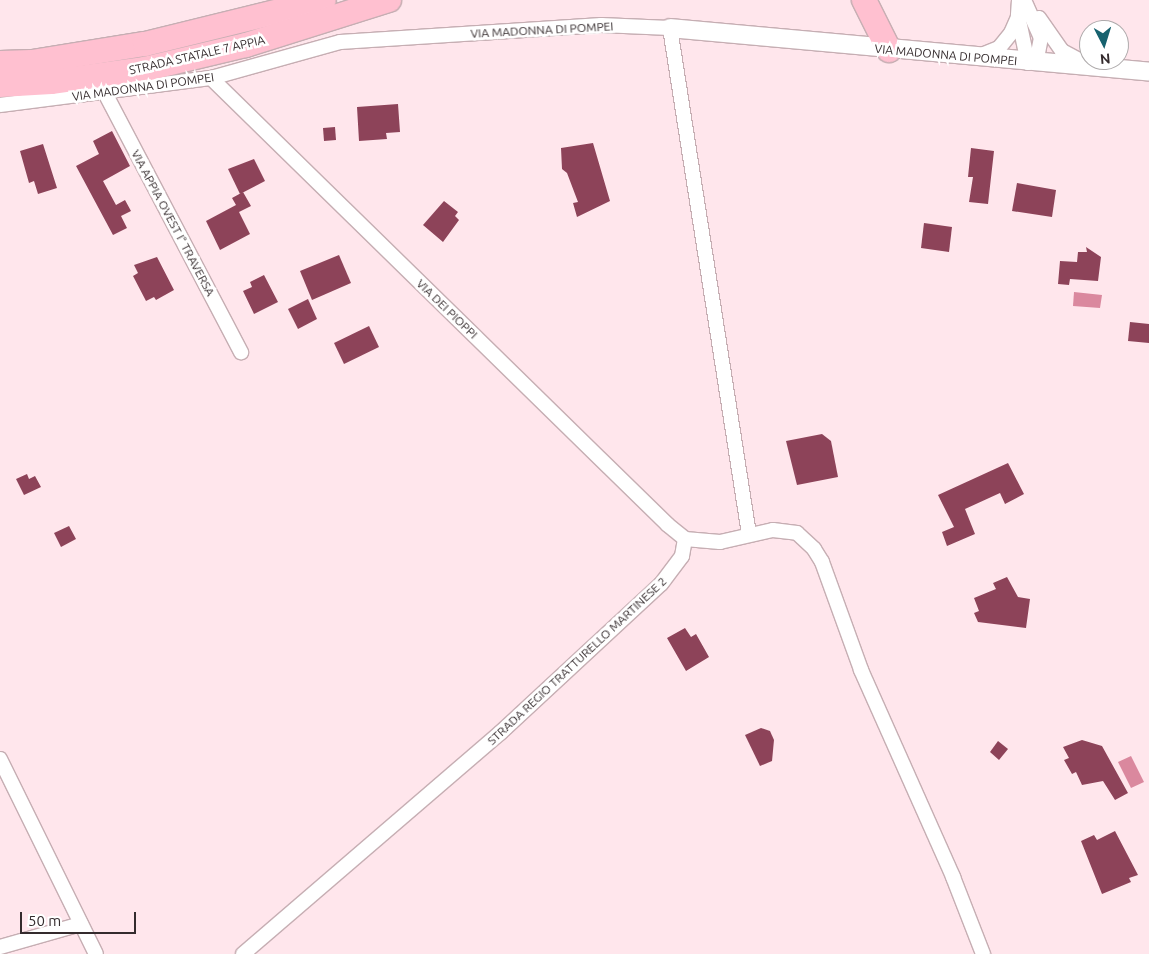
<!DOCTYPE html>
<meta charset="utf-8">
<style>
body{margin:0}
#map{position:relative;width:1149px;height:954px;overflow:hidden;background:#ffe6ec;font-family:Ubuntu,sans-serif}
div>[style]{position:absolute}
.water>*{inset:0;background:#da889e}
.building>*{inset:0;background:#8d4359}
.roads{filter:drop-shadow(1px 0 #c6aeb3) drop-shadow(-1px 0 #c6aeb3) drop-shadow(0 1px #c6aeb3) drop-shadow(0 -1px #c6aeb3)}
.minor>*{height:14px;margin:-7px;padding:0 7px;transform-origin:7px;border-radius:7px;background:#fff}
.tertiary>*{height:18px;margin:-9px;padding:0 9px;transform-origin:9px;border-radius:9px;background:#fff}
.trunk>*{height:24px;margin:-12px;padding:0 12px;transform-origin:12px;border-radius:12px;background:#ffc0d0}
span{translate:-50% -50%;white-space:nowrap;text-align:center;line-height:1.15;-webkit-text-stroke:5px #fff;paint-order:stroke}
.street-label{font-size:12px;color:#342b2d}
.north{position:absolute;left:1079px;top:20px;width:50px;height:50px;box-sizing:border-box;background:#fff;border:1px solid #aeaaab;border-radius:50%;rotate:175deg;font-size:14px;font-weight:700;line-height:20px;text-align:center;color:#342b2d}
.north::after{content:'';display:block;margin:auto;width:18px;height:22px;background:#17626f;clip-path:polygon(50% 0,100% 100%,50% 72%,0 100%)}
.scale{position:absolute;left:20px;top:912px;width:116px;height:22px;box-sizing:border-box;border:2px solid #342b2d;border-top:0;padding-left:6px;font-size:15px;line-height:18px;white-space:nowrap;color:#342b2d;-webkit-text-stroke:4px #fff;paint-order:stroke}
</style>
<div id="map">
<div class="water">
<div style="clip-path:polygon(1074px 292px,1102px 295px,1100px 308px,1073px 306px)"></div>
<div style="clip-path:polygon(1131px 756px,1144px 782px,1131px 788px,1118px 762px)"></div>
</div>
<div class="building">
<div style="clip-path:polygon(398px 104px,400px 132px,386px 133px,387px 139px,359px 141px,357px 107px)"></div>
<div style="clip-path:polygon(335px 127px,336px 140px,324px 141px,323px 128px)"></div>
<div style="clip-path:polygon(112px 131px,130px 166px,103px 181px,116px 205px,125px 200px,131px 211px,121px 216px,127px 228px,113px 235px,76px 166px,99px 154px,93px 141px)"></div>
<div style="clip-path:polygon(593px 143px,610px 201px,577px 217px,573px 203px,578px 202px,567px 173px,562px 169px,561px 148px)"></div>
<div style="clip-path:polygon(43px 144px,57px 188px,38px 194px,34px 181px,29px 183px,20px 151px)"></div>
<div style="clip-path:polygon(971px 148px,994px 151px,988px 204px,969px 202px,973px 177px,968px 177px)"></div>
<div style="clip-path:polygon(254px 159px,265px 181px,240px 194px,228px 169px)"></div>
<div style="clip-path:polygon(1017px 183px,1056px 190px,1052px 217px,1012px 211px)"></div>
<div style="clip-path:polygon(243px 192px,251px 206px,239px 212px,250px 234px,220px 250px,206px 221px,236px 205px,232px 198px)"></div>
<div style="clip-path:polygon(444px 201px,458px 212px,455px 216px,459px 220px,443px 242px,423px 225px)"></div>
<div style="clip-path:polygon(924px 223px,952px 227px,949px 252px,921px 248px)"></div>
<div style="clip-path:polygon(1086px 247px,1101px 257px,1098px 281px,1070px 279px,1069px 285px,1058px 284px,1060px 261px,1077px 262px,1078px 252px,1087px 252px)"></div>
<div style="clip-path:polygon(339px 255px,351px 283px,312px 300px,300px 271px)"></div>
<div style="clip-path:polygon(157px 257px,174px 290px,156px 300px,154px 297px,146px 301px,133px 276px,138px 273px,134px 265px)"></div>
<div style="clip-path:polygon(264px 275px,278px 302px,254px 314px,243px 291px,252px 287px,250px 282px)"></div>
<div style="clip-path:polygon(308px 299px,317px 319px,298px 329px,288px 309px)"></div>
<div style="clip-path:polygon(1130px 322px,1149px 324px,1149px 343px,1128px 341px)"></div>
<div style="clip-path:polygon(369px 326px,379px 347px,344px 364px,334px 343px)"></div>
<div style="clip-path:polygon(822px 434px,831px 441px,838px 477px,797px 485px,786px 441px)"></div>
<div style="clip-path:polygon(1008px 463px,1024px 494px,1005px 504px,1000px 493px,965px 509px,975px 534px,947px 546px,942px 532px,954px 527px,938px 495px)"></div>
<div style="clip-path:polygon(27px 474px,29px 479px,35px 476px,41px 487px,24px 495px,16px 479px)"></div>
<div style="clip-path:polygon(69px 526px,76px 539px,61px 547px,54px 533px)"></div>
<div style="clip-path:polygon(1007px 577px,1018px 597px,1030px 599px,1026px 628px,978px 622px,974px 613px,979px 611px,974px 598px,996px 589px,993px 583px)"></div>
<div style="clip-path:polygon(685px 628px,691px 637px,696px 634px,709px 657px,686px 671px,667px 638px)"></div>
<div style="clip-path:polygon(761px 728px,770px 731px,774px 740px,772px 761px,760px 766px,745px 735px)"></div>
<div style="clip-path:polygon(1082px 740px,1102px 746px,1128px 793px,1115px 800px,1103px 781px,1082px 785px,1076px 772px,1072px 774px,1064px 760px,1069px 758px,1063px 747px)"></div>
<div style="clip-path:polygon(998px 741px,1008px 749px,999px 760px,990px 752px)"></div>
<div style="clip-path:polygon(1115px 831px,1138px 875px,1129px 878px,1131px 882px,1102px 894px,1081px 841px,1094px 835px,1097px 840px)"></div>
</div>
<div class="roads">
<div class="minor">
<div style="left:1019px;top:0;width:16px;rotate:94deg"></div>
<div style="left:1018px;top:16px;width:48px;rotate:78deg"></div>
<div style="left:1028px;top:63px;width:14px;rotate:-45deg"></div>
<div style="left:1038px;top:53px;width:15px;rotate:-79deg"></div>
<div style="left:1041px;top:38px;width:42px;rotate:-114.1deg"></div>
<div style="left:1039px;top:18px;width:40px;rotate:55.1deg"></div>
<div style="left:1062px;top:51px;width:26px;rotate:28deg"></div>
<div style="left:979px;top:56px;width:22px;rotate:-22deg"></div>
<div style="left:999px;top:48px;width:19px;rotate:-51deg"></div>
<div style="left:1011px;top:33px;width:17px;rotate:-66deg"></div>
<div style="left:211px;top:78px;width:639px;rotate:44.37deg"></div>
<div style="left:668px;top:525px;width:22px;rotate:39deg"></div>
<div style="left:105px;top:93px;width:293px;rotate:62.3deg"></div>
<div style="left:0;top:105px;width:213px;rotate:-7.3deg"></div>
<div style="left:211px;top:78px;width:134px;rotate:-15.6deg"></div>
<div style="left:340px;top:42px;width:262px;rotate:-3.7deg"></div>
<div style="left:601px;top:25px;width:69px;rotate:2.5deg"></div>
<div style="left:670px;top:28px;width:512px;rotate:81.13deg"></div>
<div style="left:0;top:759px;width:217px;rotate:63.8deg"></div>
<div style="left:0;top:947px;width:84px;rotate:-15.9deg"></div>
<div style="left:243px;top:954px;width:339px;rotate:-40.7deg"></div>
<div style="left:500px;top:733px;width:219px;rotate:-42.8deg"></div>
<div style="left:661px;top:584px;width:35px;rotate:-53deg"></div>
<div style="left:682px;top:556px;width:17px;rotate:-80deg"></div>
<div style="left:685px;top:539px;width:35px;rotate:5deg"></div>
<div style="left:720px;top:542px;width:54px;rotate:-12.8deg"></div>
<div style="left:773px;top:530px;width:24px;rotate:7deg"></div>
<div style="left:797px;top:533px;width:23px;rotate:43deg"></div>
<div style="left:814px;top:549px;width:15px;rotate:58deg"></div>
<div style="left:822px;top:562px;width:115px;rotate:70.1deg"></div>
<div style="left:861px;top:670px;width:227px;rotate:66deg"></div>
<div style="left:953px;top:877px;width:83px;rotate:68.7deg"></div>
</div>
<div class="tertiary">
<div style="left:670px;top:28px;width:481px;rotate:5.2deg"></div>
</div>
<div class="trunk">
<div style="left:864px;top:0;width:56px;rotate:63.4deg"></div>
<div style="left:0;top:63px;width:32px;rotate:-2deg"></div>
<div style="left:32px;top:62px;width:114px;rotate:-9.1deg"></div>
<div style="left:145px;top:44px;width:184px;rotate:-13.8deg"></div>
<div style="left:0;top:85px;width:51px;rotate:-3.4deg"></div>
<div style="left:51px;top:82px;width:95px;rotate:-7.9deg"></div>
<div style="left:145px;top:69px;width:104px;rotate:-13.4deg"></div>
<div style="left:246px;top:45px;width:150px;rotate:-17.5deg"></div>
</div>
</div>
<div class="street-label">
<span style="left:542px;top:30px;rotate:-3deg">VIA MADONNA DI POMPEI</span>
<span style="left:197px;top:55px;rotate:-13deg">STRADA STATALE 7 APPIA</span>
<span style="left:946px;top:55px;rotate:5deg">VIA MADONNA DI POMPEI</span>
<span style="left:143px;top:87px;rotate:-8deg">VIA MADONNA DI POMPEI</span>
<span style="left:173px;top:223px;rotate:62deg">VIA APPIA OVEST I° TRAVERSA</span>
<span style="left:447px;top:309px;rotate:44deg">VIA DEI PIOPPI</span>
<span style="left:577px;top:661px;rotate:-43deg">STRADA REGIO TRATTURELLO MARTINESE 2</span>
</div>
<div class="north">N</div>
<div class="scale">50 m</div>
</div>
